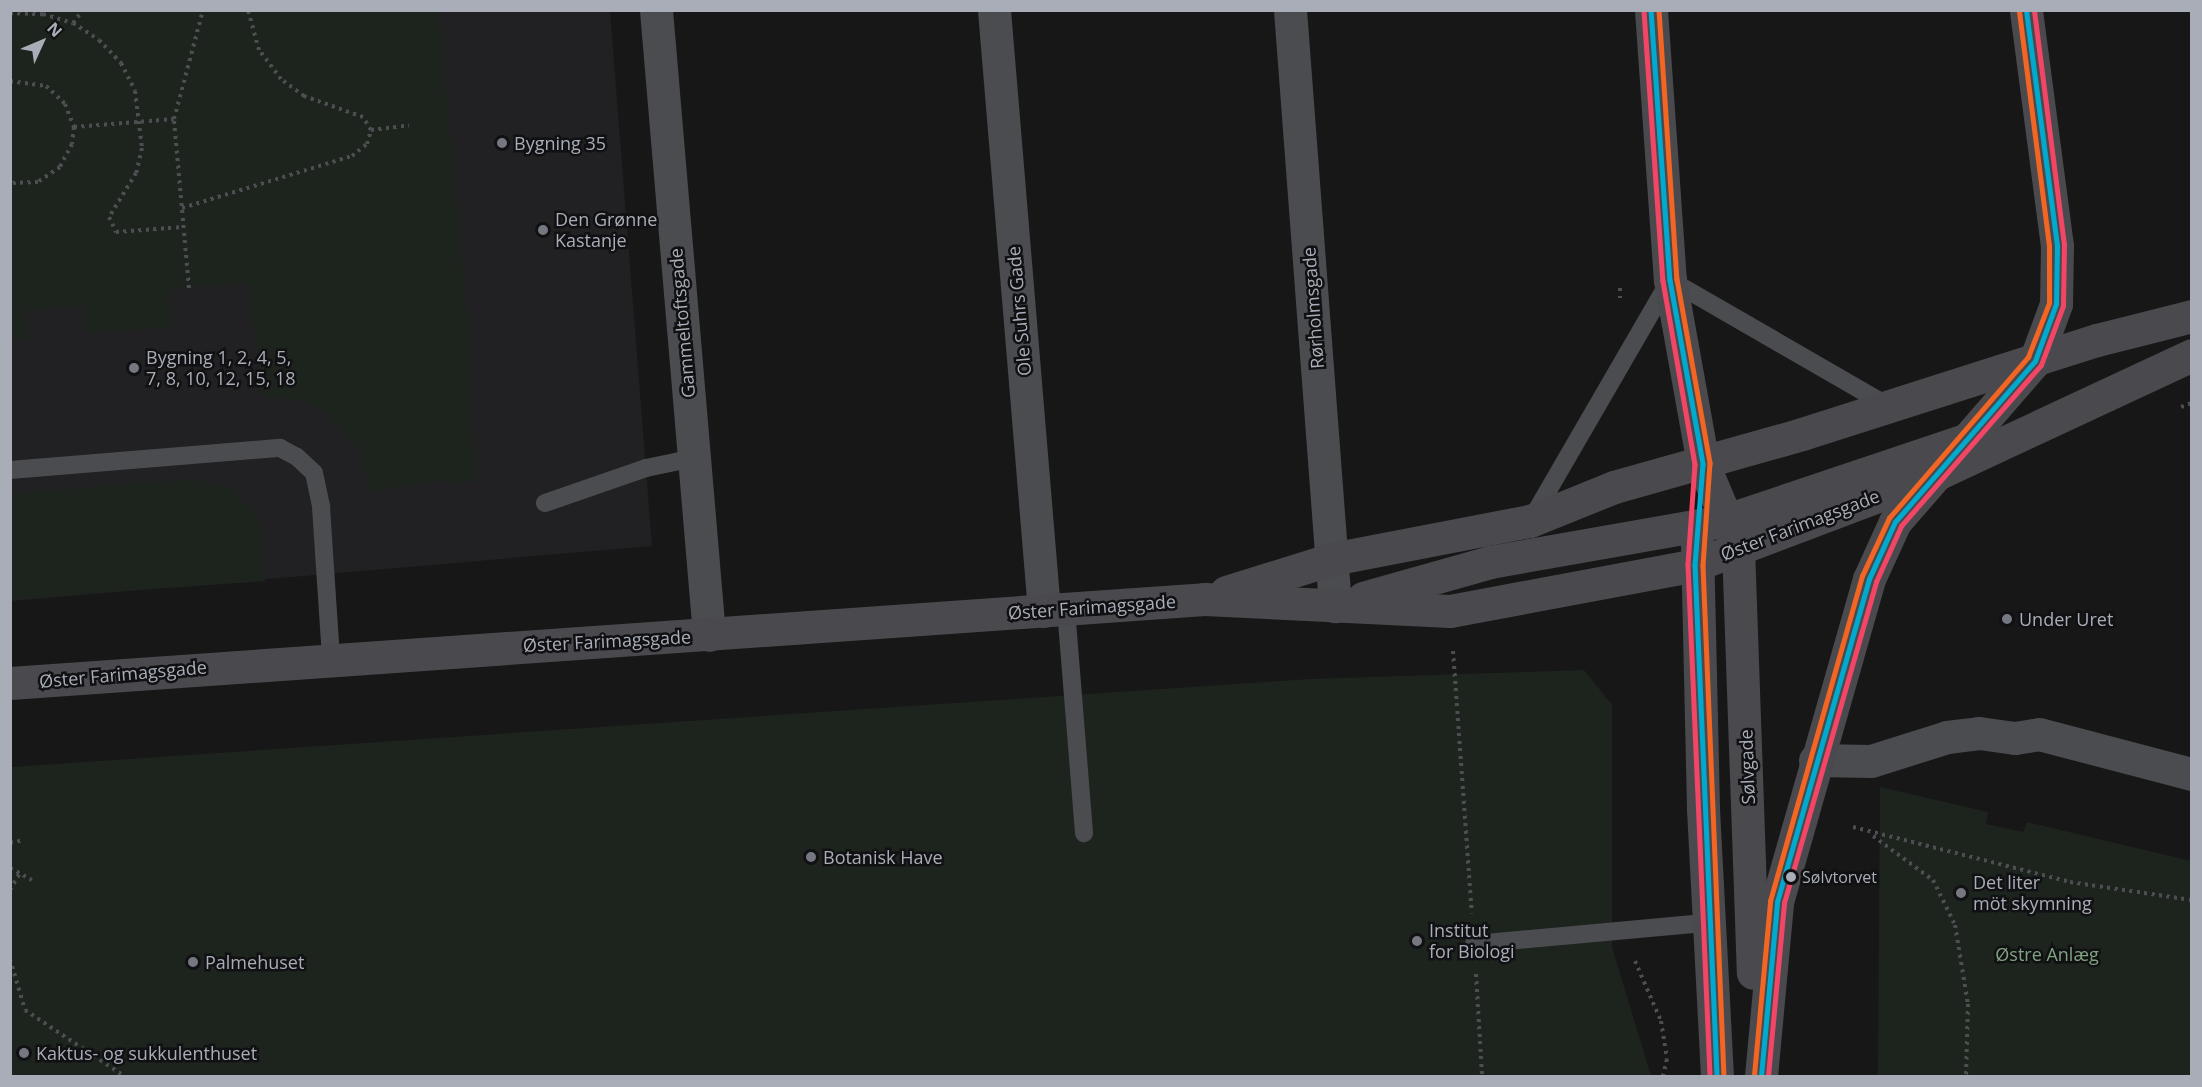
<!DOCTYPE html>
<meta charset="utf-8">
<style>
body{margin:0}
#map{position:relative;width:2202px;height:1087px;overflow:hidden;background:#171717;font-family:"Open Sans",sans-serif}
div>[style]{position:absolute}
.built>*{inset:0;background:#212123}
.green>*{inset:0;background:#1d241e}
.path>*{height:4px;margin-top:-2px;transform-origin:0;background:repeating-linear-gradient(90deg,#4d4e52 0 3px,transparent 0 7.5px)}
.lane>*{height:18px;margin:-9px;padding:0 9px;transform-origin:9px;border-radius:9px;background:#4b4c50}
.street>*{height:33px;margin:-16.5px;padding:0 16.5px;transform-origin:16.5px;border-radius:16.5px;background:#4b4c50}
.secondary>*{height:33px;margin:-16.5px;padding:0 16.5px;transform-origin:16.5px;border-radius:16.5px;background:#4a4a4e}
.bus-1>*{height:4.5px;margin:-2.25px;padding:0 2.25px;transform-origin:2.25px;border-radius:2.25px;background:#00a9ce}
.bus-2>*{height:4.5px;margin:-2.25px;padding:0 2.25px;transform-origin:2.25px;border-radius:2.25px;background:#f34667}
.bus-3>*{height:4.5px;margin:-2.25px;padding:0 2.25px;transform-origin:2.25px;border-radius:2.25px;background:#f26522}
.dots>*{width:16px;height:16px;translate:-50% -50%;box-sizing:border-box;border:3px solid #111113;border-radius:50%}
span{translate:-50% -50%;white-space:nowrap;text-align:center;line-height:1.15;-webkit-text-stroke:5px #111113;paint-order:stroke}
.bus-label{font-size:16px;color:#a8adb8}
.left{translate:0 -50%;text-align:left}
.poi-label{font-size:18px;color:#a8adb8}
.street-label{font-size:18px;color:#a8adb8}
.park-label{font-size:18px;color:#7fa381}
.frame{position:absolute;inset:0;border:12px solid #a8adb8;pointer-events:none}
.north{position:absolute;left:12px;top:12px;width:60px;height:60px;-webkit-text-stroke:4px #111113;paint-order:stroke;rotate:46deg;font-size:16px;font-weight:700;line-height:24px;text-align:center;color:#a8adb8}
.north::after{content:'';display:block;margin:auto;width:21px;height:27px;background:#a8adb8;clip-path:polygon(50% 0,100% 100%,50% 72%,0 100%)}
</style>
<div id="map">
<div class="built">
<div style="clip-path:polygon(11px 11px,610px 11px,652px 546px,11px 601px)"></div>
</div>
<div class="green">
<div style="clip-path:polygon(11px 10px,439px 11px,468px 326px,474px 482px,434px 481px,370px 491px,362px 454px,327px 413px,303px 401px,260px 396px,250px 283px,168px 289px,170px 327px,86px 333px,84px 305px,24px 310px,26px 338px,11px 339px)"></div>
<div style="clip-path:polygon(192px 479px,230px 488px,258px 517px,265px 581px,11px 599px,11px 494px)"></div>
<div style="clip-path:polygon(1584px 670px,1612px 705px,1612px 947px,1651px 1076px,11px 1076px,11px 767px,1310px 679px)"></div>
<div style="clip-path:polygon(1880px 787px,1988px 812px,1986px 824px,2023px 832px,2027px 822px,2191px 861px,2191px 1076px,1878px 1076px)"></div>
</div>
<div class="path">
<div style="left:10px;top:13px;width:33px;rotate:2deg"></div>
<div style="left:43px;top:14px;width:31px;rotate:17deg"></div>
<div style="left:73px;top:23px;width:31px;rotate:33deg"></div>
<div style="left:99px;top:40px;width:32px;rotate:46deg"></div>
<div style="left:121px;top:63px;width:31px;rotate:63deg"></div>
<div style="left:135px;top:91px;width:57px;rotate:83deg"></div>
<div style="left:142px;top:148px;width:26px;rotate:103deg"></div>
<div style="left:136px;top:173px;width:52px;rotate:121.5deg"></div>
<div style="left:109px;top:217px;width:17px;rotate:65deg"></div>
<div style="left:116px;top:232px;width:67px;rotate:-4.3deg"></div>
<div style="left:73px;top:23px;width:16px;rotate:-52deg"></div>
<div style="left:10px;top:81px;width:36px;rotate:8deg"></div>
<div style="left:46px;top:86px;width:26px;rotate:43deg"></div>
<div style="left:65px;top:104px;width:25px;rotate:69deg"></div>
<div style="left:74px;top:127px;width:17px;rotate:97deg"></div>
<div style="left:72px;top:144px;width:26px;rotate:118deg"></div>
<div style="left:60px;top:167px;width:27px;rotate:146deg"></div>
<div style="left:38px;top:182px;width:28px;rotate:178deg"></div>
<div style="left:74px;top:127px;width:100px;rotate:-4.6deg"></div>
<div style="left:371px;top:130px;width:38px;rotate:-7deg"></div>
<div style="left:182px;top:208px;width:178px;rotate:-17deg"></div>
<div style="left:352px;top:156px;width:19px;rotate:-39deg"></div>
<div style="left:367px;top:144px;width:15px;rotate:-74deg"></div>
<div style="left:371px;top:130px;width:15px;rotate:-122deg"></div>
<div style="left:363px;top:117px;width:63px;rotate:-160.4deg"></div>
<div style="left:304px;top:96px;width:29px;rotate:-144deg"></div>
<div style="left:281px;top:79px;width:36px;rotate:-127deg"></div>
<div style="left:259px;top:50px;width:41px;rotate:-105.4deg"></div>
<div style="left:189px;top:288px;width:170px;rotate:-95.1deg"></div>
<div style="left:174px;top:119px;width:113px;rotate:-75.1deg"></div>
<div style="left:1620px;top:288px;width:10px;rotate:90deg"></div>
<div style="left:2181px;top:407px;width:12px;rotate:-20deg"></div>
<div style="left:1453px;top:651px;width:263px;rotate:85.9deg"></div>
<div style="left:1853px;top:827px;width:224px;rotate:14.2deg"></div>
<div style="left:2070px;top:882px;width:123px;rotate:8.4deg"></div>
<div style="left:1873px;top:836px;width:74px;rotate:36.3deg"></div>
<div style="left:1933px;top:880px;width:50px;rotate:63.9deg"></div>
<div style="left:1955px;top:925px;width:80px;rotate:80.7deg"></div>
<div style="left:1968px;top:1004px;width:72px;rotate:91.6deg"></div>
<div style="left:10px;top:843px;width:14px;rotate:-12deg"></div>
<div style="left:10px;top:868px;width:25px;rotate:29deg"></div>
<div style="left:10px;top:890px;width:20px;rotate:-60deg"></div>
<div style="left:10px;top:959px;width:53px;rotate:73.6deg"></div>
<div style="left:25px;top:1010px;width:119px;rotate:33.7deg"></div>
<div style="left:1635px;top:961px;width:65px;rotate:66.6deg"></div>
<div style="left:1661px;top:1021px;width:38px;rotate:81deg"></div>
<div style="left:1667px;top:1059px;width:17px;rotate:103deg"></div>
<div style="left:1476px;top:974px;width:102px;rotate:86.6deg"></div>
</div>
<div class="lane">
<div style="left:10px;top:470px;width:271px;rotate:-4.7deg"></div>
<div style="left:280px;top:448px;width:19px;rotate:28deg"></div>
<div style="left:297px;top:457px;width:23px;rotate:43deg"></div>
<div style="left:314px;top:473px;width:35px;rotate:78deg"></div>
<div style="left:321px;top:507px;width:150px;rotate:86.2deg"></div>
<div style="left:545px;top:503px;width:107px;rotate:-19.1deg"></div>
<div style="left:646px;top:468px;width:49px;rotate:-11.8deg"></div>
<div style="left:1531px;top:520px;width:277px;rotate:-59.9deg"></div>
<div style="left:1670px;top:280px;width:252px;rotate:30deg"></div>
<div style="left:1066px;top:609px;width:225px;rotate:85.4deg"></div>
<div style="left:1474px;top:944px;width:234px;rotate:-5.2deg"></div>
</div>
<div class="street">
<div style="left:656px;top:10px;width:627px;rotate:85.15deg"></div>
<div style="left:994px;top:10px;width:603px;rotate:85.24deg"></div>
<div style="left:1290px;top:10px;width:598px;rotate:85.68deg"></div>
<div style="left:1815px;top:760px;width:56px;rotate:1deg"></div>
<div style="left:1871px;top:761px;width:80px;rotate:-17.5deg"></div>
<div style="left:1947px;top:737px;width:32px;rotate:-7deg"></div>
<div style="left:1979px;top:733px;width:36px;rotate:8deg"></div>
<div style="left:2015px;top:738px;width:24px;rotate:-9deg"></div>
<div style="left:2039px;top:734px;width:158px;rotate:14.7deg"></div>
</div>
<div class="secondary">
<div style="left:1651px;top:10px;width:271px;rotate:86deg"></div>
<div style="left:1670px;top:280px;width:187px;rotate:79.8deg"></div>
<div style="left:1703px;top:464px;width:90px;rotate:67.1deg"></div>
<div style="left:1738px;top:547px;width:426px;rotate:88deg"></div>
<div style="left:1697px;top:543px;width:266px;rotate:88.7deg"></div>
<div style="left:1703px;top:809px;width:267px;rotate:87deg"></div>
<div style="left:1226px;top:592px;width:111px;rotate:-17.3deg"></div>
<div style="left:1332px;top:559px;width:202px;rotate:-10.9deg"></div>
<div style="left:1530px;top:521px;width:91px;rotate:-22deg"></div>
<div style="left:1614px;top:487px;width:195px;rotate:-15.7deg"></div>
<div style="left:1802px;top:434px;width:310px;rotate:-17.7deg"></div>
<div style="left:2097px;top:340px;width:98px;rotate:-14.2deg"></div>
<div style="left:1363px;top:598px;width:132px;rotate:-15.8deg"></div>
<div style="left:1490px;top:562px;width:241px;rotate:-10deg"></div>
<div style="left:1727px;top:520px;width:253px;rotate:-18.6deg"></div>
<div style="left:10px;top:683px;width:1197px;rotate:-4.02deg"></div>
<div style="left:1204px;top:599px;width:246px;rotate:2.8deg"></div>
<div style="left:1450px;top:611px;width:249px;rotate:-10.6deg"></div>
<div style="left:1695px;top:565px;width:263px;rotate:-20.7deg"></div>
<div style="left:1941px;top:472px;width:277px;rotate:-25deg"></div>
<div style="left:1761px;top:1076px;width:175px;rotate:-84.7deg"></div>
<div style="left:1777px;top:902px;width:336px;rotate:-74.1deg"></div>
<div style="left:1869px;top:579px;width:63px;rotate:-65.5deg"></div>
<div style="left:1895px;top:522px;width:213px;rotate:-49deg"></div>
<div style="left:2035px;top:361px;width:61px;rotate:-69.8deg"></div>
<div style="left:2056px;top:304px;width:58px;rotate:-89deg"></div>
<div style="left:2057px;top:246px;width:238px;rotate:-97.5deg"></div>
</div>
<div class="bus-1">
<div style="left:1651px;top:10px;width:271px;rotate:86deg"></div>
<div style="left:1670px;top:280px;width:187px;rotate:79.8deg"></div>
<div style="left:1703px;top:464px;width:101px;rotate:94.5deg"></div>
<div style="left:1695px;top:565px;width:511px;rotate:87.53deg"></div>
<div style="left:1761px;top:1076px;width:175px;rotate:-84.7deg"></div>
<div style="left:1777px;top:902px;width:336px;rotate:-74.1deg"></div>
<div style="left:1869px;top:579px;width:63px;rotate:-65.5deg"></div>
<div style="left:1895px;top:522px;width:213px;rotate:-49deg"></div>
<div style="left:2035px;top:361px;width:61px;rotate:-69.8deg"></div>
<div style="left:2056px;top:304px;width:58px;rotate:-89deg"></div>
<div style="left:2057px;top:246px;width:238px;rotate:-97.5deg"></div>
</div>
<div class="bus-2">
<div style="left:1644px;top:11px;width:271px;rotate:86deg"></div>
<div style="left:1663px;top:281px;width:186px;rotate:80.1deg"></div>
<div style="left:1695px;top:464px;width:101px;rotate:94deg"></div>
<div style="left:1688px;top:565px;width:511px;rotate:87.53deg"></div>
<div style="left:1768px;top:1076px;width:174px;rotate:-84.7deg"></div>
<div style="left:1784px;top:903px;width:334px;rotate:-74deg"></div>
<div style="left:1876px;top:582px;width:61px;rotate:-65.9deg"></div>
<div style="left:1901px;top:526px;width:213px;rotate:-49deg"></div>
<div style="left:2041px;top:365px;width:63px;rotate:-69.6deg"></div>
<div style="left:2063px;top:306px;width:61px;rotate:-89.1deg"></div>
<div style="left:2064px;top:245px;width:237px;rotate:-97.3deg"></div>
</div>
<div class="bus-3">
<div style="left:1659px;top:10px;width:270px;rotate:86.2deg"></div>
<div style="left:1677px;top:279px;width:187px;rotate:79.8deg"></div>
<div style="left:1710px;top:463px;width:102px;rotate:93.9deg"></div>
<div style="left:1703px;top:565px;width:511px;rotate:87.65deg"></div>
<div style="left:1754px;top:1075px;width:175px;rotate:-84.7deg"></div>
<div style="left:1770px;top:901px;width:338px;rotate:-74.2deg"></div>
<div style="left:1862px;top:576px;width:64px;rotate:-65deg"></div>
<div style="left:1889px;top:518px;width:213px;rotate:-49.2deg"></div>
<div style="left:2028px;top:357px;width:58px;rotate:-68.7deg"></div>
<div style="left:2049px;top:303px;width:57px;rotate:-90deg"></div>
<div style="left:2049px;top:246px;width:237px;rotate:-97.3deg"></div>
</div>
<div class="dots">
<div style="left:502px;top:143px;background:#757880"></div>
<div style="left:543px;top:230px;background:#757880"></div>
<div style="left:134px;top:368px;background:#757880"></div>
<div style="left:2007px;top:619px;background:#757880"></div>
<div style="left:811px;top:857px;background:#757880"></div>
<div style="left:1791px;top:877px;background:#a8adb8"></div>
<div style="left:1961px;top:893px;background:#757880"></div>
<div style="left:1417px;top:941px;background:#757880"></div>
<div style="left:193px;top:962px;background:#757880"></div>
<div style="left:24px;top:1053px;background:#757880"></div>
</div>
<div class="bus-label">
<span class="left" style="left:1802px;top:877px">Sølvtorvet</span>
</div>
<div class="poi-label">
<span class="left" style="left:514px;top:143px">Bygning 35</span>
<span class="left" style="left:555px;top:230px">Den Grønne<br>Kastanje</span>
<span class="left" style="left:146px;top:368px">Bygning 1, 2, 4, 5,<br>7, 8, 10, 12, 15, 18</span>
<span class="left" style="left:2019px;top:619px">Under Uret</span>
<span class="left" style="left:823px;top:857px">Botanisk Have</span>
<span class="left" style="left:1973px;top:893px">Det liter<br>möt skymning</span>
<span class="left" style="left:1429px;top:941px">Institut<br>for Biologi</span>
<span class="left" style="left:205px;top:962px">Palmehuset</span>
<span class="left" style="left:36px;top:1053px">Kaktus- og sukkulenthuset</span>
</div>
<div class="street-label">
<span style="left:1313px;top:308px;rotate:-94deg">Rørholmsgade</span>
<span style="left:1019px;top:311px;rotate:-95deg">Ole Suhrs Gade</span>
<span style="left:682px;top:323px;rotate:-95deg">Gammeltoftsgade</span>
<span style="left:1800px;top:525px;rotate:-21deg">Øster Farimagsgade</span>
<span style="left:1092px;top:607px;rotate:-4deg">Øster Farimagsgade</span>
<span style="left:607px;top:641px;rotate:-3deg">Øster Farimagsgade</span>
<span style="left:123px;top:674px;rotate:-5deg">Øster Farimagsgade</span>
<span style="left:1747px;top:767px;rotate:-92deg">Sølvgade</span>
</div>
<div class="park-label">
<span style="left:2047px;top:954px">Østre Anlæg</span>
</div>
<div class="frame"></div>
<div class="north">N</div>
</div>
